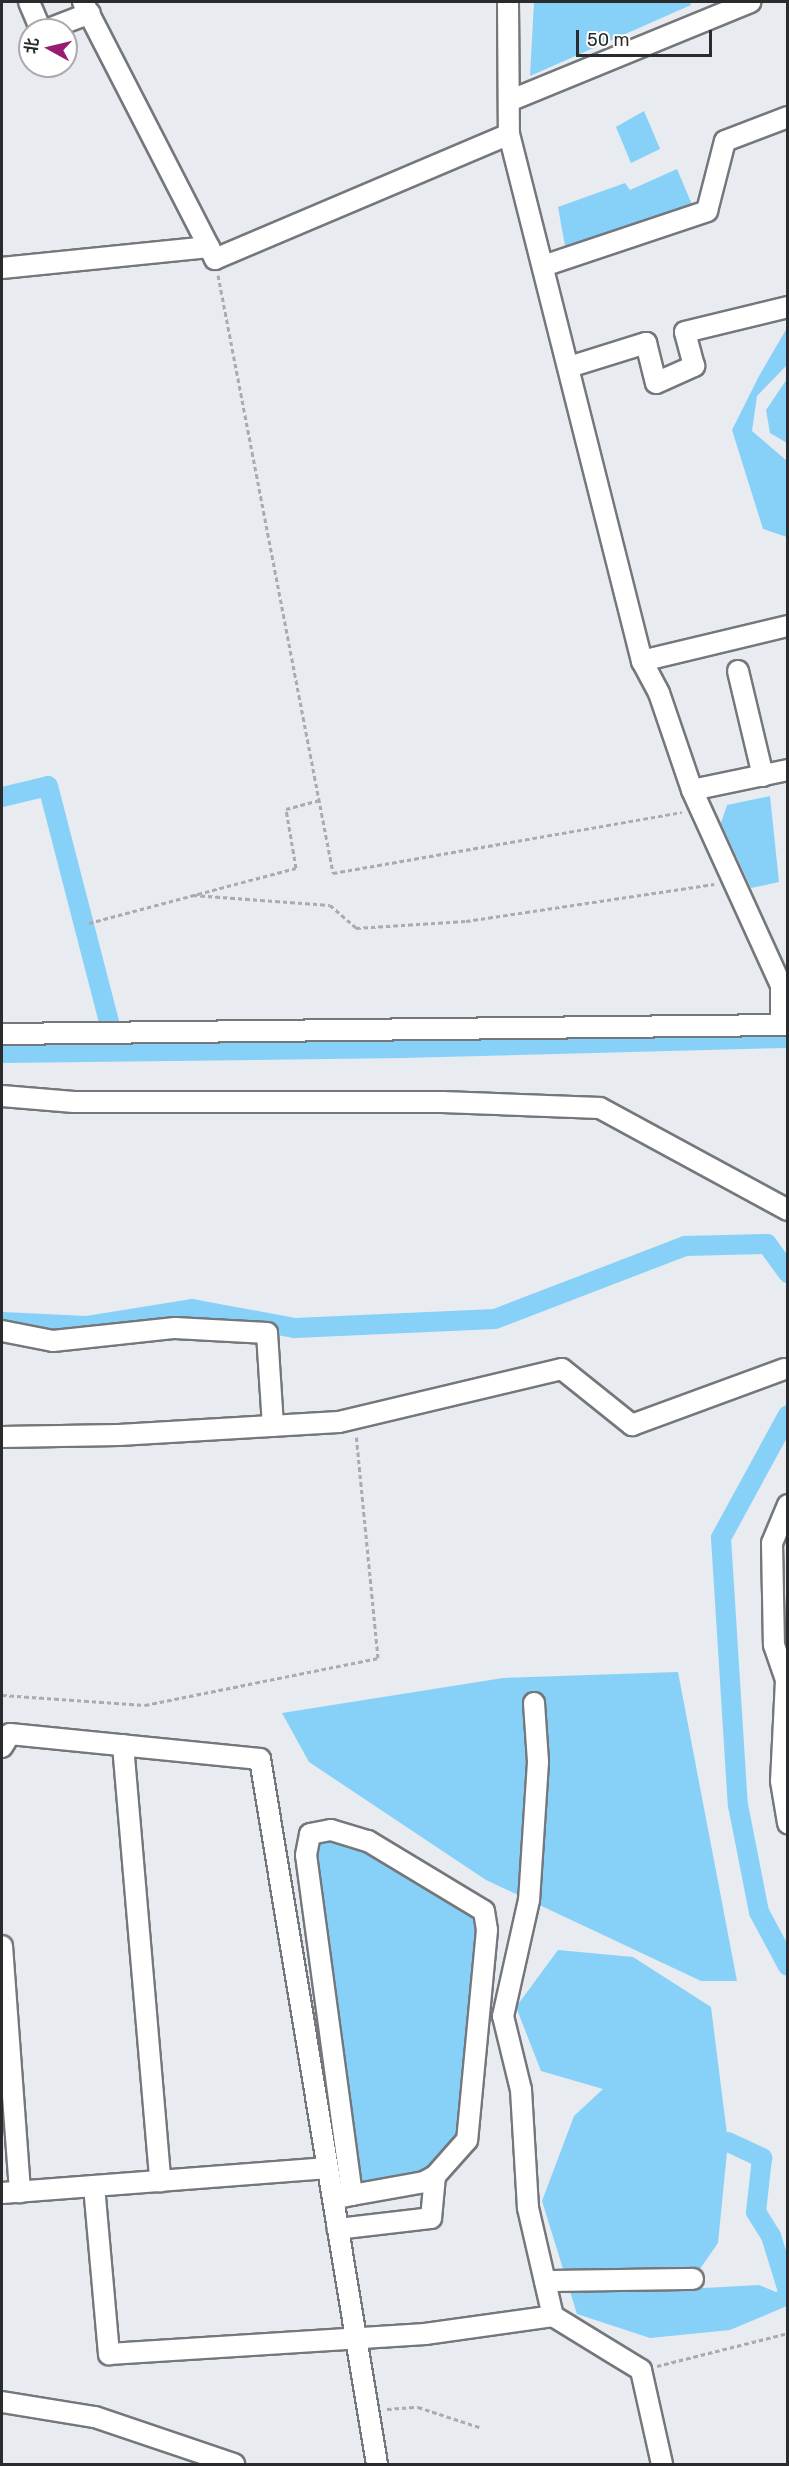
<!DOCTYPE html>
<meta charset="utf-8">
<style>
body{margin:0}
#map{position:relative;width:789px;height:2466px;overflow:hidden;background:#e8ebef;font-family:Rubik,"Noto Sans SC",sans-serif}
div>[style]{position:absolute}
.water>*{inset:0;background:#87d1f9}
.canal>*{height:20px;margin:-10px;padding:0 10px;transform-origin:10px;border-radius:10px;background:#87d1f9}
.path>*{height:3px;margin-top:-1.5px;transform-origin:0;background:repeating-linear-gradient(90deg,#a9abae 0 4.5px,transparent 0 7.5px)}
.roads{filter:drop-shadow(2px 0 #74777b) drop-shadow(-2px 0 #74777b) drop-shadow(0 2px #74777b) drop-shadow(0 -2px #74777b)}
.minor>*{height:20px;margin:-10px;padding:0 10px;transform-origin:10px;border-radius:10px;background:#fff}
span{translate:-50% -50%;white-space:nowrap;text-align:center;line-height:1.15;-webkit-text-stroke:6px #fff;paint-order:stroke}
.frame{position:absolute;inset:0;border:3px solid #2a2b2c;pointer-events:none}
.north{position:absolute;left:18px;top:18px;width:60px;height:60px;box-sizing:border-box;background:#fff;border:2px solid #aaaaab;border-radius:50%;rotate:278deg;font-size:16px;font-weight:700;line-height:24px;text-align:center;color:#2a2b2c}
.north::after{content:'';display:block;margin:auto;width:21px;height:27px;background:#991c73;clip-path:polygon(50% 0,100% 100%,50% 72%,0 100%)}
.scale{position:absolute;left:576px;top:30px;width:136px;height:27px;box-sizing:border-box;border:3px solid #2a2b2c;border-top:0;padding-left:8px;font-size:18px;line-height:21px;white-space:nowrap;color:#2a2b2c;-webkit-text-stroke:4px #fff;paint-order:stroke}
</style>
<div id="map">
<div class="water">
<div style="clip-path:polygon(534px 2px,690px 2px,691px 5px,530px 76px)"></div>
<div style="clip-path:polygon(644px 111px,660px 149px,631px 163px,616px 127px)"></div>
<div style="clip-path:polygon(677px 169px,693px 207px,565px 246px,558px 207px,625px 183px,630px 190px)"></div>
<div style="clip-path:polygon(787px 328px,787px 365px,757px 396px,752px 431px,787px 461px,787px 537px,763px 529px,732px 430px,759px 376px)"></div>
<div style="clip-path:polygon(787px 379px,787px 443px,770px 433px,766px 410px)"></div>
<div style="clip-path:polygon(770px 796px,779px 882px,751px 888px,721px 823px,727px 805px)"></div>
<div style="clip-path:polygon(678px 1672px,737px 1981px,701px 1981px,486px 1880px,309px 1762px,282px 1713px,503px 1678px)"></div>
<div style="clip-path:polygon(324px 1836px,361px 1844px,481px 1918px,460px 2144px,442px 2166px,358px 2188px,311px 1847px)"></div>
<div style="clip-path:polygon(558px 1950px,633px 1957px,711px 2007px,728px 2142px,718px 2243px,686px 2289px,759px 2285px,776px 2292px,787px 2287px,787px 2306px,730px 2330px,650px 2338px,577px 2314px,542px 2201px,574px 2116px,603px 2089px,541px 2071px,516px 2007px)"></div>
</div>
<div class="canal">
<div style="left:2px;top:797px;width:47px;rotate:-13.4deg"></div>
<div style="left:48px;top:786px;width:272px;rotate:75.5deg"></div>
<div style="left:2px;top:1053px;width:401px;rotate:-0.7deg"></div>
<div style="left:403px;top:1048px;width:385px;rotate:-1.5deg"></div>
<div style="left:2px;top:1322px;width:84px;rotate:2.7deg"></div>
<div style="left:86px;top:1326px;width:107px;rotate:-9.1deg"></div>
<div style="left:192px;top:1309px;width:105px;rotate:10.5deg"></div>
<div style="left:295px;top:1328px;width:200px;rotate:-2.6deg"></div>
<div style="left:495px;top:1319px;width:204px;rotate:-21deg"></div>
<div style="left:685px;top:1246px;width:82px;rotate:-1.4deg"></div>
<div style="left:767px;top:1244px;width:36px;rotate:54deg"></div>
<div style="left:788px;top:1415px;width:140px;rotate:118.6deg"></div>
<div style="left:721px;top:1538px;width:268px;rotate:86.4deg"></div>
<div style="left:738px;top:1805px;width:109px;rotate:78.9deg"></div>
<div style="left:759px;top:1912px;width:61px;rotate:61.8deg"></div>
<div style="left:728px;top:2142px;width:38px;rotate:25deg"></div>
<div style="left:762px;top:2158px;width:54px;rotate:96.3deg"></div>
<div style="left:756px;top:2212px;width:28px;rotate:58deg"></div>
<div style="left:771px;top:2236px;width:54px;rotate:72.9deg"></div>
</div>
<div class="path">
<div style="left:218px;top:275px;width:609px;rotate:79.11deg"></div>
<div style="left:333px;top:873px;width:354px;rotate:-9.9deg"></div>
<div style="left:193px;top:895px;width:137px;rotate:4.2deg"></div>
<div style="left:330px;top:905px;width:35px;rotate:41deg"></div>
<div style="left:356px;top:928px;width:110px;rotate:-3.6deg"></div>
<div style="left:466px;top:921px;width:251px;rotate:-8.5deg"></div>
<div style="left:89px;top:923px;width:214px;rotate:-14.9deg"></div>
<div style="left:296px;top:868px;width:60px;rotate:-99.6deg"></div>
<div style="left:286px;top:809px;width:35px;rotate:-15deg"></div>
<div style="left:2px;top:1695px;width:143px;rotate:4deg"></div>
<div style="left:145px;top:1705px;width:238px;rotate:-11.4deg"></div>
<div style="left:378px;top:1658px;width:224px;rotate:-95.6deg"></div>
<div style="left:657px;top:2366px;width:135px;rotate:-14.1deg"></div>
<div style="left:387px;top:2409px;width:31px;rotate:-4deg"></div>
<div style="left:418px;top:2407px;width:67px;rotate:18.2deg"></div>
</div>
<div class="roads">
<div class="minor">
<div style="left:29px;top:2px;width:30px;rotate:67deg"></div>
<div style="left:83px;top:2px;width:289px;rotate:62.8deg"></div>
<div style="left:215px;top:259px;width:319px;rotate:-23deg"></div>
<div style="left:508px;top:2px;width:132px;rotate:89.6deg"></div>
<div style="left:509px;top:134px;width:544px;rotate:75.84deg"></div>
<div style="left:642px;top:661px;width:36px;rotate:62deg"></div>
<div style="left:659px;top:693px;width:102px;rotate:71.2deg"></div>
<div style="left:692px;top:790px;width:214px;rotate:65.5deg"></div>
<div style="left:781px;top:985px;width:40px;rotate:90deg"></div>
<div style="left:46px;top:30px;width:47px;rotate:-21.1deg"></div>
<div style="left:509px;top:101px;width:261px;rotate:-22.3deg"></div>
<div style="left:543px;top:266px;width:173px;rotate:-18.5deg"></div>
<div style="left:707px;top:211px;width:72px;rotate:-75.6deg"></div>
<div style="left:725px;top:141px;width:67px;rotate:-20.9deg"></div>
<div style="left:2px;top:268px;width:208px;rotate:-5.8deg"></div>
<div style="left:569px;top:367px;width:81px;rotate:-17.3deg"></div>
<div style="left:646px;top:343px;width:41px;rotate:76deg"></div>
<div style="left:656px;top:383px;width:42px;rotate:-24.1deg"></div>
<div style="left:694px;top:366px;width:35px;rotate:-105deg"></div>
<div style="left:685px;top:332px;width:106px;rotate:-13.6deg"></div>
<div style="left:642px;top:661px;width:150px;rotate:-13.5deg"></div>
<div style="left:738px;top:671px;width:108px;rotate:76.6deg"></div>
<div style="left:692px;top:790px;width:98px;rotate:-11.8deg"></div>
<div style="left:2px;top:1034px;width:786px;rotate:-0.66deg"></div>
<div style="left:2px;top:1096px;width:72px;rotate:4.8deg"></div>
<div style="left:74px;top:1102px;width:368px"></div>
<div style="left:442px;top:1102px;width:158px;rotate:2.2deg"></div>
<div style="left:600px;top:1108px;width:214px;rotate:28.5deg"></div>
<div style="left:2px;top:1331px;width:52px;rotate:11.1deg"></div>
<div style="left:53px;top:1341px;width:123px;rotate:-6.1deg"></div>
<div style="left:175px;top:1328px;width:92px;rotate:3.1deg"></div>
<div style="left:267px;top:1333px;width:93px;rotate:86.3deg"></div>
<div style="left:2px;top:1437px;width:117px;rotate:-1deg"></div>
<div style="left:119px;top:1435px;width:220px;rotate:-3.4deg"></div>
<div style="left:339px;top:1422px;width:229px;rotate:-13.4deg"></div>
<div style="left:562px;top:1369px;width:90px;rotate:38.7deg"></div>
<div style="left:632px;top:1425px;width:162px;rotate:-20.2deg"></div>
<div style="left:788px;top:1505px;width:41px;rotate:112.8deg"></div>
<div style="left:772px;top:1543px;width:102px;rotate:88.9deg"></div>
<div style="left:774px;top:1645px;width:37px;rotate:71deg"></div>
<div style="left:786px;top:1680px;width:101px;rotate:92.8deg"></div>
<div style="left:781px;top:1781px;width:43px;rotate:80.5deg"></div>
<div style="left:534px;top:1703px;width:59px;rotate:86.1deg"></div>
<div style="left:538px;top:1762px;width:138px;rotate:93.7deg"></div>
<div style="left:529px;top:1900px;width:119px;rotate:102.6deg"></div>
<div style="left:503px;top:2016px;width:76px;rotate:76.3deg"></div>
<div style="left:521px;top:2090px;width:118px;rotate:86.6deg"></div>
<div style="left:528px;top:2208px;width:111px;rotate:77deg"></div>
<div style="left:123px;top:1745px;width:438px;rotate:85.1deg"></div>
<div style="left:2px;top:1747px;width:15px;rotate:-58deg"></div>
<div style="left:10px;top:1734px;width:251px;rotate:5.7deg"></div>
<div style="left:260px;top:1759px;width:715px;rotate:80.58deg"></div>
<div style="left:2px;top:1946px;width:247px;rotate:85.8deg"></div>
<div style="left:94px;top:2186px;width:169px;rotate:84.9deg"></div>
<div style="left:109px;top:2354px;width:317px;rotate:-3.6deg"></div>
<div style="left:425px;top:2334px;width:129px;rotate:-8deg"></div>
<div style="left:553px;top:2316px;width:103px;rotate:31.5deg"></div>
<div style="left:641px;top:2370px;width:96px;rotate:77.4deg"></div>
<div style="left:2px;top:2193px;width:327px;rotate:-4.4deg"></div>
<div style="left:352px;top:2195px;width:73px;rotate:-10.2deg"></div>
<div style="left:424px;top:2182px;width:13px;rotate:-29deg"></div>
<div style="left:333px;top:2199px;width:19px;rotate:-12deg"></div>
<div style="left:352px;top:2195px;width:343px;rotate:-97.7deg"></div>
<div style="left:306px;top:1855px;width:21px;rotate:-79deg"></div>
<div style="left:310px;top:1834px;width:21px;rotate:-11deg"></div>
<div style="left:331px;top:1830px;width:39px;rotate:17deg"></div>
<div style="left:368px;top:1841px;width:135px;rotate:31.1deg"></div>
<div style="left:484px;top:1911px;width:19px;rotate:81deg"></div>
<div style="left:487px;top:1930px;width:211px;rotate:95.4deg"></div>
<div style="left:467px;top:2140px;width:48px;rotate:131.6deg"></div>
<div style="left:435px;top:2176px;width:42px;rotate:95.4deg"></div>
<div style="left:431px;top:2218px;width:94px;rotate:173.3deg"></div>
<div style="left:545px;top:2281px;width:148px;rotate:-0.8deg"></div>
<div style="left:2px;top:2402px;width:94px;rotate:9.2deg"></div>
<div style="left:95px;top:2417px;width:147px;rotate:18.7deg"></div>
</div>
</div>
<div class="frame"></div>
<div class="north">北</div>
<div class="scale">50 m</div>
</div>
